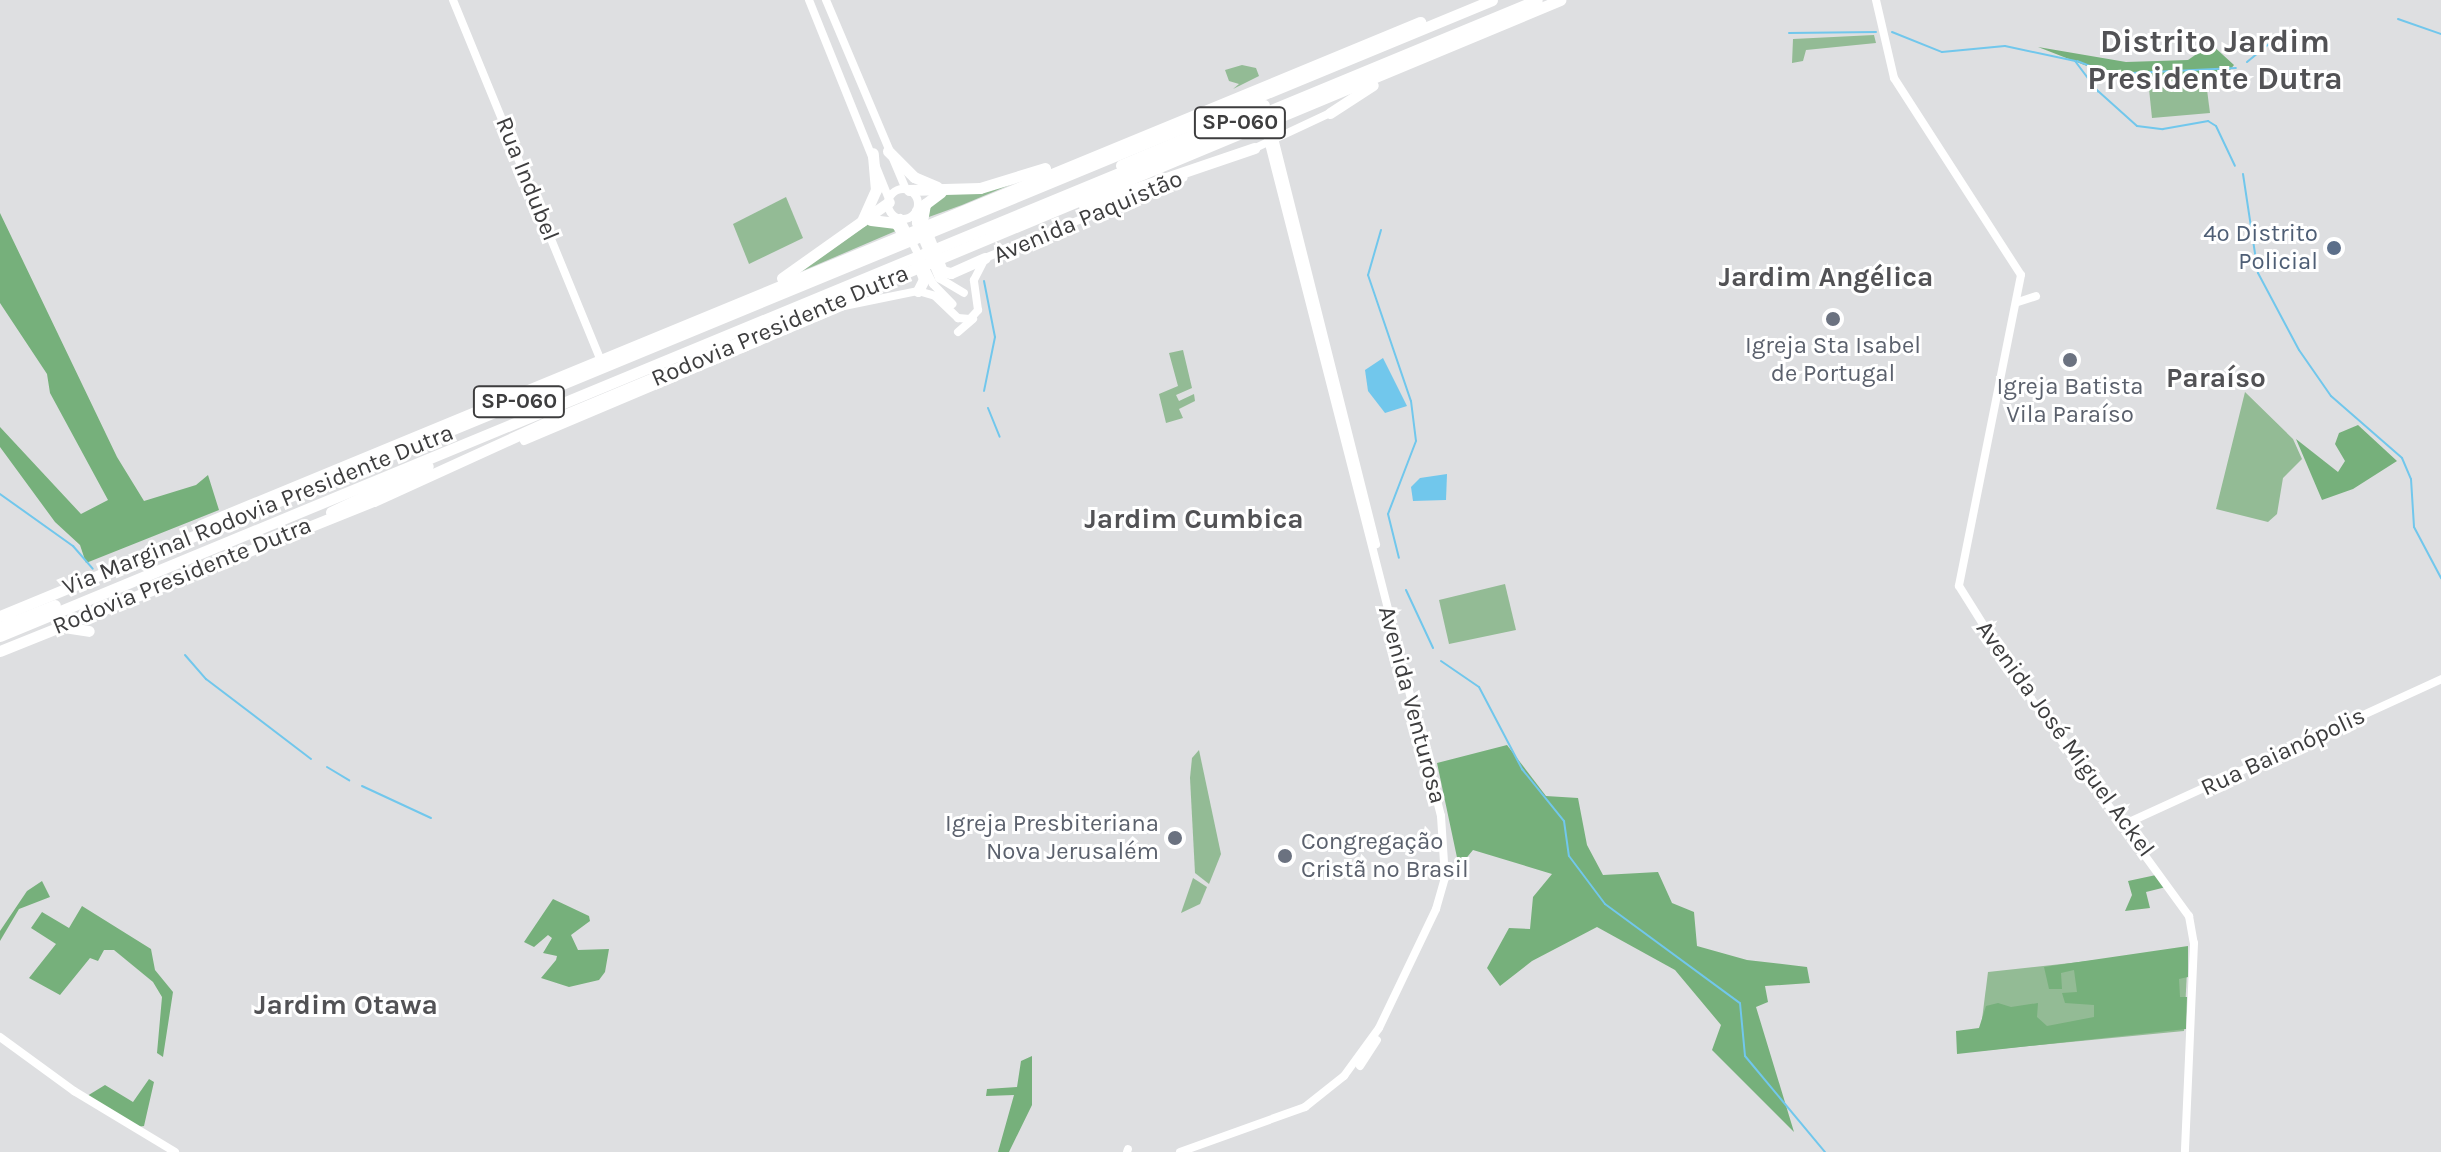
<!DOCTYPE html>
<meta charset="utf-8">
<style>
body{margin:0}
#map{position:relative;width:2441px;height:1152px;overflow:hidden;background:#dedfe1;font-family:Karla,sans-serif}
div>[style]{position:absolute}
.green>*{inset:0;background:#93bb95}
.forest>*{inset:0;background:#76b07b}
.water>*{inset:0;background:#71c7ec}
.stream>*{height:2px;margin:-1px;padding:0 1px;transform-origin:1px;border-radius:1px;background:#71c7ec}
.secondary>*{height:8px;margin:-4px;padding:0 4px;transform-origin:4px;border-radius:4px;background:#fff}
.secondary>.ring{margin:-4px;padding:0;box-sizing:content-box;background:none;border:8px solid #fff;border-radius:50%}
.highway>*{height:11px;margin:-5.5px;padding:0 5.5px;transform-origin:5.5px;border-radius:5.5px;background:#fff}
.dots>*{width:22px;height:22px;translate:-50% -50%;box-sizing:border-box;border:4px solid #fff;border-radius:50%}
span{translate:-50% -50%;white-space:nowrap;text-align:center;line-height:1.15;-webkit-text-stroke:6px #fff;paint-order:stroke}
.shield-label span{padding:2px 6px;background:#fff;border:2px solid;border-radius:6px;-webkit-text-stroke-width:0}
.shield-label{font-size:22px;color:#3d3d3e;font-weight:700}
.street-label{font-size:24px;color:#3d3d3e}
.service-label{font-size:24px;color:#4e5e75}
.right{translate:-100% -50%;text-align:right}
.worship-label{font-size:24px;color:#5b616d}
.left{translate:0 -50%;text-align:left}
.quarter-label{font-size:28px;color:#525255;font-weight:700}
.district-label{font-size:32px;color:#525255;font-weight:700}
</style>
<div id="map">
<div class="green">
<div style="clip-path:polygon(1874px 35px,1876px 43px,1806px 50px,1803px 61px,1792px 63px,1793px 39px)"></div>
<div style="clip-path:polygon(1242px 65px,1256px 68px,1259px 76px,1233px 89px,1239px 84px,1229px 81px,1225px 70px)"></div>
<div style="clip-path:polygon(2206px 82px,2210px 113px,2152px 118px,2149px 89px)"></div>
<div style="clip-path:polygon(1041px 172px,962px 205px,926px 218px,935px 197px)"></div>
<div style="clip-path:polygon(786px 197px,803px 238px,749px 264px,733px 224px)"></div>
<div style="clip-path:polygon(881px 221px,898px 230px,800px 272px,868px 224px)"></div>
<div style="clip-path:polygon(1183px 350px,1192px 388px,1176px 395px,1179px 401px,1194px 394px,1195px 401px,1179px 409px,1183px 418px,1166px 423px,1159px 394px,1178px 386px,1169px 353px)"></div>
<div style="clip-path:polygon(2245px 392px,2293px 439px,2302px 459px,2283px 478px,2277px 514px,2268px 522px,2216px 509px)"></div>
<div style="clip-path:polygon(1505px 584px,1516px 630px,1449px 644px,1439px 600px)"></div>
<div style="clip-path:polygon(1199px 750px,1221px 854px,1209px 884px,1195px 873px,1190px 778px,1192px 758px)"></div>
<div style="clip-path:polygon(1193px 878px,1207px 887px,1200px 904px,1181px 913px)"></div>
<div style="clip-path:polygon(2188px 950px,2184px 1031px,1978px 1051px,1988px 972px)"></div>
</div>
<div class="forest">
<div style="clip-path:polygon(2211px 44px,2234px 65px,2226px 75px,2152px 83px,2141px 81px,2136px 74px,2105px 73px,2038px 47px,2126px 62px,2188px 60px)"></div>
<div style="clip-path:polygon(0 213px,117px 457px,144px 501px,196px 485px,208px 475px,219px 510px,86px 563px,80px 545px,55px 522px,0 447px,0 427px,81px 514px,108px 500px,50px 393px,47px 374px,0 303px)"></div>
<div style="clip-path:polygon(2358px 425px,2397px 461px,2353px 489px,2322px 500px,2296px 439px,2338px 472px,2345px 461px,2335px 444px,2339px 433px)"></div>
<div style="clip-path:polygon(1507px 745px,1546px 796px,1578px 798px,1587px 845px,1603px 875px,1658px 872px,1672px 903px,1694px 912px,1697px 946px,1747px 960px,1807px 967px,1810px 983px,1765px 986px,1768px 1002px,1756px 1007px,1794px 1132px,1712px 1050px,1721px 1025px,1675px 970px,1597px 927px,1532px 961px,1500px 986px,1487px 968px,1509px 928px,1530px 929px,1533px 897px,1552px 874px,1473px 850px,1459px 867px,1437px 763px)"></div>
<div style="clip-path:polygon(2156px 875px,2166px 887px,2146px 892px,2150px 908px,2125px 911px,2132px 895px,2128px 881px)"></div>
<div style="clip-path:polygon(42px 881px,50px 897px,19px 909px,0 941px,0 931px,27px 891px)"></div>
<div style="clip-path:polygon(553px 899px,589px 916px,590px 921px,571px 935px,578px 950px,609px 949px,605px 972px,599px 980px,569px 987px,541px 978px,556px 960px,557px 956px,543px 953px,552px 938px,548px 935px,534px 947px,524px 942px)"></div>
<div style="clip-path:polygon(82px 906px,151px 949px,155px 970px,173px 992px,163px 1057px,157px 1053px,162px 997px,153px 982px,114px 950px,104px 950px,98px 961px,90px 958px,60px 995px,29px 978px,56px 944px,31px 928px,42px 912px,69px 928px)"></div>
<div style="clip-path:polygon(2188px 946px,2188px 977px,2179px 979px,2180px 997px,2187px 997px,2186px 1029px,1957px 1054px,1956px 1031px,1979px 1028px,1986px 1006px,1998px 1003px,2011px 1007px,2038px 1003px,2037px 1017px,2047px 1026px,2094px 1017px,2094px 1005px,2065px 1003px,2062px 993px,2077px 992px,2074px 970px,2061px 973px,2062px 989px,2049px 989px,2044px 967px)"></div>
<div style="clip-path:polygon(1032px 1056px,1032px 1105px,1009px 1152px,998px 1152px,1014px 1095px,986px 1096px,987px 1089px,1017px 1087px,1021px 1061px)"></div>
<div style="clip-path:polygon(149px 1079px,154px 1082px,144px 1126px,137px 1127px,87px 1096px,105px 1085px,133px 1102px)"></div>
</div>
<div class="water">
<div style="clip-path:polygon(1383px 358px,1407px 406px,1385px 413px,1368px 391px,1365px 370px)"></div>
<div style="clip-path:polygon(1447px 474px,1446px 500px,1413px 501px,1411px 487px,1420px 478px)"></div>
</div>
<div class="stream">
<div style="left:2398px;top:19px;width:46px;rotate:19.2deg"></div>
<div style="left:1892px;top:32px;width:54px;rotate:21.8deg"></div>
<div style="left:1942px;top:52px;width:63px;rotate:-5.4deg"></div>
<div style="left:2005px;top:46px;width:72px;rotate:12.1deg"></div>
<div style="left:2075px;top:61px;width:38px;rotate:53deg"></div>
<div style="left:2098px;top:91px;width:52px;rotate:41.9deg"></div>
<div style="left:2137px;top:126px;width:26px;rotate:7deg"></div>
<div style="left:2163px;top:129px;width:46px;rotate:-10.1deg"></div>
<div style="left:2208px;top:121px;width:9px;rotate:32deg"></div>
<div style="left:2216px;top:126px;width:44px;rotate:64.6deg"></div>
<div style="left:1789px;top:33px;width:87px;rotate:-0.7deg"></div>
<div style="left:2077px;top:61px;width:36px;rotate:21deg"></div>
<div style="left:2111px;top:74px;width:125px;rotate:-2.7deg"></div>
<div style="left:2247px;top:62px;width:50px;rotate:-39.4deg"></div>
<div style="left:2243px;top:174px;width:100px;rotate:81.4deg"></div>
<div style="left:2258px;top:273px;width:87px;rotate:62deg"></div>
<div style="left:2299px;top:350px;width:56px;rotate:55.2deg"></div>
<div style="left:2331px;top:396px;width:94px;rotate:41.1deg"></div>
<div style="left:2402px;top:458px;width:23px;rotate:67deg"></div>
<div style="left:2411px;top:479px;width:48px;rotate:86.4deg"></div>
<div style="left:2414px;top:527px;width:58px;rotate:62.1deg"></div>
<div style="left:1381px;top:230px;width:47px;rotate:106.1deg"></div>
<div style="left:1368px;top:275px;width:133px;rotate:71.2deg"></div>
<div style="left:1411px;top:401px;width:40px;rotate:82.9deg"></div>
<div style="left:1416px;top:441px;width:78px;rotate:111deg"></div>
<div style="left:1388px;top:514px;width:45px;rotate:76deg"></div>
<div style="left:984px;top:281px;width:57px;rotate:78.9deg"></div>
<div style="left:995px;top:337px;width:55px;rotate:101.5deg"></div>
<div style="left:988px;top:408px;width:31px;rotate:68deg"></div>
<div style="left:0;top:494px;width:90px;rotate:35.5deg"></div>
<div style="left:73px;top:546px;width:30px;rotate:49deg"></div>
<div style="left:1406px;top:590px;width:64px;rotate:65deg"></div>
<div style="left:185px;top:655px;width:32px;rotate:49deg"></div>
<div style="left:206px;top:679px;width:132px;rotate:37.3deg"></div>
<div style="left:1441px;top:661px;width:46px;rotate:34.4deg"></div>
<div style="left:1479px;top:687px;width:93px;rotate:62.3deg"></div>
<div style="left:1522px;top:769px;width:67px;rotate:51.1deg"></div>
<div style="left:1564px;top:821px;width:35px;rotate:82deg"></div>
<div style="left:1569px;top:856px;width:60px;rotate:53.1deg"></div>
<div style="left:1605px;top:904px;width:167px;rotate:36.3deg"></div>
<div style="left:1740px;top:1003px;width:53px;rotate:84.6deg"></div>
<div style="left:1745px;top:1056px;width:125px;rotate:50.2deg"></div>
<div style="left:327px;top:767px;width:26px;rotate:31deg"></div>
<div style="left:362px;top:786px;width:76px;rotate:24.9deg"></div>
</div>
<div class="secondary">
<div style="left:453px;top:0;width:388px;rotate:67.7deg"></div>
<div style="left:809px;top:0;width:214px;rotate:68.1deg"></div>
<div style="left:826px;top:0;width:205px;rotate:67.1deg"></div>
<div style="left:1876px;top:0;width:80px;rotate:77deg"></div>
<div style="left:1894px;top:78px;width:234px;rotate:57.2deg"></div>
<div style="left:2021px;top:275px;width:317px;rotate:101.3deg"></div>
<div style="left:1959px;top:586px;width:117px;rotate:57.9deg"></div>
<div style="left:2021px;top:685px;width:286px;rotate:54deg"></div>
<div style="left:2189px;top:916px;width:27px;rotate:80deg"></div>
<div style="left:2194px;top:943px;width:209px;rotate:92.5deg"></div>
<div style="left:1274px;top:138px;width:419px;rotate:75.9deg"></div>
<div style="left:1251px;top:150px;width:87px;rotate:-25.1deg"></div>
<div class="ring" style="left:888px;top:189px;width:22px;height:22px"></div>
<div style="left:916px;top:211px;width:12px;rotate:90deg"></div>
<div style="left:916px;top:223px;width:60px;rotate:67.3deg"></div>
<div style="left:939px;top:278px;width:29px;rotate:31deg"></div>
<div style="left:900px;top:218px;width:74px;rotate:63.4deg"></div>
<div style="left:933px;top:284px;width:28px;rotate:46deg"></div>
<div style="left:2018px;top:302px;width:19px;rotate:-18deg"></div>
<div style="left:958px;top:332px;width:20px;rotate:-41deg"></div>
<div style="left:524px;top:441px;width:347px;rotate:-22.9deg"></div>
<div style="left:844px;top:306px;width:76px;rotate:-11.5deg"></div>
<div style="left:918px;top:291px;width:18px;rotate:16deg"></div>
<div style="left:935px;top:296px;width:32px;rotate:44deg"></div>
<div style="left:958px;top:318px;width:12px;rotate:5deg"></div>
<div style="left:970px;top:319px;width:12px;rotate:-48deg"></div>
<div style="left:978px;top:310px;width:30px;rotate:-98deg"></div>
<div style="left:974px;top:280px;width:25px;rotate:-63deg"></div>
<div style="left:985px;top:258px;width:214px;rotate:-22deg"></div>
<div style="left:2125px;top:824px;width:348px;rotate:-24.6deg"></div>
<div style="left:0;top:1037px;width:92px;rotate:36.1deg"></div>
<div style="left:74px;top:1091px;width:118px;rotate:31.1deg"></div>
<div style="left:1360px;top:1066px;width:31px;rotate:-57deg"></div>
<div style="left:1127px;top:1152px;width:3px;rotate:-72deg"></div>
<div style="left:1180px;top:1152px;width:133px;rotate:-19.8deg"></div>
<div style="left:1305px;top:1107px;width:50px;rotate:-38.5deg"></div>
<div style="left:1344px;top:1076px;width:59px;rotate:-53.9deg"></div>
<div style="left:1379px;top:1028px;width:132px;rotate:-64.4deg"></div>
<div style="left:1436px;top:909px;width:32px;rotate:-74deg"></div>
<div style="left:1445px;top:878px;width:62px;rotate:-93.7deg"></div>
<div style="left:1441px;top:816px;width:698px;rotate:-104.35deg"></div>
</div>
<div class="highway">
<div style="left:1330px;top:113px;width:51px;rotate:-33.1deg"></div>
<div style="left:888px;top:151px;width:37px;rotate:45deg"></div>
<div style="left:914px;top:177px;width:25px;rotate:23deg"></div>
<div style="left:1121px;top:165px;width:155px;rotate:-22.8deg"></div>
<div style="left:909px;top:190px;width:71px;rotate:-1.6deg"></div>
<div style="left:980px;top:188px;width:68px;rotate:-17.1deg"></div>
<div style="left:941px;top:192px;width:20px;rotate:143deg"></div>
<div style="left:925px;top:204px;width:17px;rotate:100deg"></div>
<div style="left:922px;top:221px;width:54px;rotate:68.2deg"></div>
<div style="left:942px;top:271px;width:9px;rotate:13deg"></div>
<div style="left:951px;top:273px;width:37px;rotate:-24deg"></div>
<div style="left:1084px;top:206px;width:180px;rotate:-18.8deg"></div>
<div style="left:871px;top:220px;width:25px;rotate:7deg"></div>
<div style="left:896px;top:223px;width:20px;rotate:57deg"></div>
<div style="left:862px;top:221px;width:34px;rotate:-66deg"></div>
<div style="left:876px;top:190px;width:37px;rotate:-95deg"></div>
<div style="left:782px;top:278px;width:131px;rotate:-35.4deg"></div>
<div style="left:918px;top:291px;width:13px;rotate:-63deg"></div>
<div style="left:924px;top:279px;width:17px;rotate:-111deg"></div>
<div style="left:331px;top:512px;width:107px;rotate:-25.4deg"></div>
<div style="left:201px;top:525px;width:1319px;rotate:-22.42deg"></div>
<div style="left:0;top:616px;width:1614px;rotate:-22.43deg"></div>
<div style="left:0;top:627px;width:59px;rotate:-21.8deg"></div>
<div style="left:64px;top:627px;width:25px;rotate:9deg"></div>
<div style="left:0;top:636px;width:1663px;rotate:-22.48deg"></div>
<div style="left:0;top:651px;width:403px;rotate:-21.9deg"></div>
<div style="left:374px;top:501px;width:188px;rotate:-24.5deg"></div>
<div style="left:545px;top:423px;width:1100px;rotate:-22.62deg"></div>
</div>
<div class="dots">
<div style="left:2334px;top:248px;background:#5c6f8a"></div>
<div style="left:1833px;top:319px;background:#6b7280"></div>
<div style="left:2070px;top:360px;background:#6b7280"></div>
<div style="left:1175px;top:838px;background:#6b7280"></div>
<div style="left:1285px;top:856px;background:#6b7280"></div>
</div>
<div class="shield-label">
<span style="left:1240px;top:123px">SP-060</span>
<span style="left:519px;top:402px">SP-060</span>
</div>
<div class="street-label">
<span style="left:527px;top:179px;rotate:68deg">Rua Indubel</span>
<span style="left:1088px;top:217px;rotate:-23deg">Avenida Paquistão</span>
<span style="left:780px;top:326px;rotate:-23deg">Rodovia Presidente Dutra</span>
<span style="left:258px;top:510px;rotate:-22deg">Via Marginal Rodovia Presidente Dutra</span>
<span style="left:182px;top:576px;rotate:-22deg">Rodovia Presidente Dutra</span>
<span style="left:1412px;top:705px;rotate:75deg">Avenida Venturosa</span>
<span style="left:2065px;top:739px;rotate:54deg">Avenida José Miguel Ackel</span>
<span style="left:2283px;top:752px;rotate:-25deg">Rua Baianópolis</span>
</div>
<div class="service-label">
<span class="right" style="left:2318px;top:248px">4º Distrito<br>Policial</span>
</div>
<div class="worship-label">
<span style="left:1833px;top:360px">Igreja Sta Isabel<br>de Portugal</span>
<span style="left:2070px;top:401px">Igreja Batista<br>Vila Paraíso</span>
<span class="right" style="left:1159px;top:838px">Igreja Presbiteriana<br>Nova Jerusalém</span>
<span class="left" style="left:1301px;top:856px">Congregação<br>Cristã no Brasil</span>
</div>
<div class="quarter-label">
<span style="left:1826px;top:277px">Jardim Angélica</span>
<span style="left:2216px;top:378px">Paraíso</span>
<span style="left:1194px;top:519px">Jardim Cumbica</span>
<span style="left:346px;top:1005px">Jardim Otawa</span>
</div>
<div class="district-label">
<span style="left:2215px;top:61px">Distrito Jardim<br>Presidente Dutra</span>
</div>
</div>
